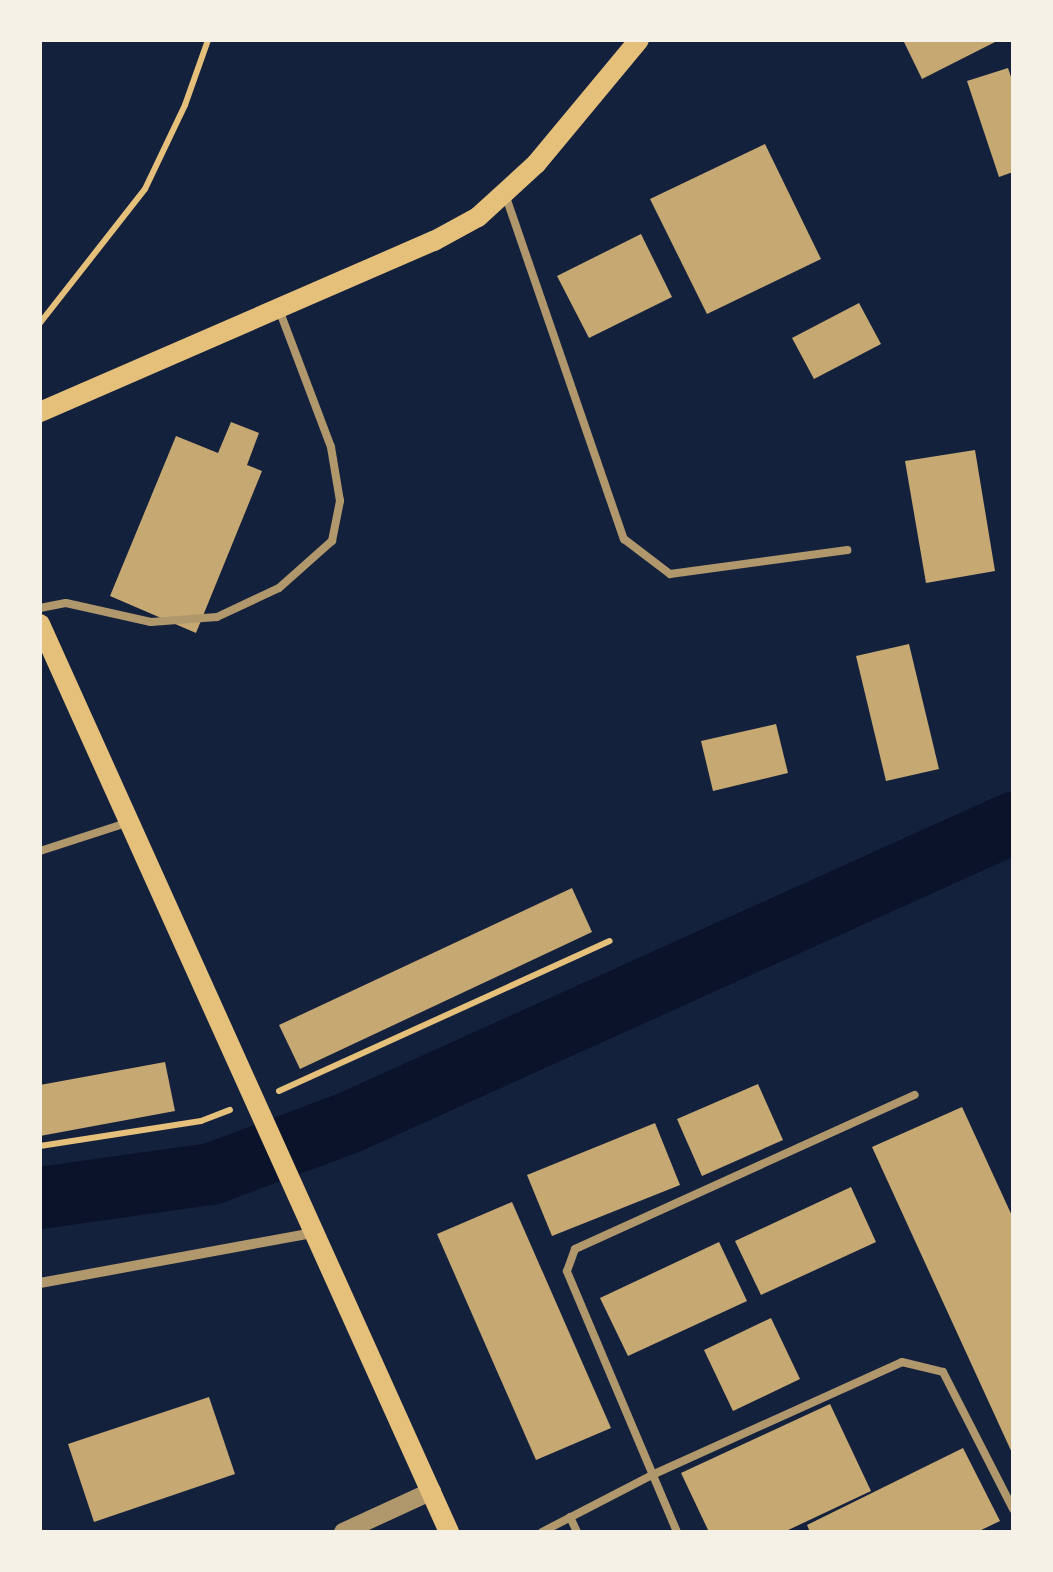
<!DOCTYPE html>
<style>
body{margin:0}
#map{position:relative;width:1053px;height:1572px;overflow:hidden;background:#14213d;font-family:"Libre Baskerville",serif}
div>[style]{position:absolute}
.river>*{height:62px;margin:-31px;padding:0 31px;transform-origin:31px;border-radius:31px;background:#0b132b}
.building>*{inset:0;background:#c6a872}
.path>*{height:6px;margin:-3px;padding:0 3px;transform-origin:3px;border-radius:3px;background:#e5c07b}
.service>*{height:8px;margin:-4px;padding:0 4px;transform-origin:4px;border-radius:4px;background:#b1986c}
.minor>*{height:10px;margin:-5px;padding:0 5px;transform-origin:5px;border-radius:5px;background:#b1986c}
.tertiary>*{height:18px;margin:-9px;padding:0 9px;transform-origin:9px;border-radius:9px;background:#b1986c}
.secondary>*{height:20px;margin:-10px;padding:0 10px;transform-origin:10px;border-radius:10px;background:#e5c07b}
span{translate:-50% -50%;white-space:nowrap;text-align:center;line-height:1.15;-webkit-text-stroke:8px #f6f1e7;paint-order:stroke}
.frame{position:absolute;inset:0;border:42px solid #f6f1e7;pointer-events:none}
</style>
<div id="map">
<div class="river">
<div style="left:40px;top:1198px;width:173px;rotate:-8deg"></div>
<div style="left:211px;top:1174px;width:146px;rotate:-20.4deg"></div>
<div style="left:348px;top:1123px;width:730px;rotate:-24.28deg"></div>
</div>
<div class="building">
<div style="clip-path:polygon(903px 40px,999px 40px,922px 79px)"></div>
<div style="clip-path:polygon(1008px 68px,1013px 83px,1013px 172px,999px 177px,967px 81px)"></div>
<div style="clip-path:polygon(765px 144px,821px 259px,707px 314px,650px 199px)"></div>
<div style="clip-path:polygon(641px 234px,672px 297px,589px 338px,557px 276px)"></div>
<div style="clip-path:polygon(859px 303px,881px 344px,814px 379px,792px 338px)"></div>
<div style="clip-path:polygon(231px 422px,259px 433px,247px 465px,262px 471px,196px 633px,110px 596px,176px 436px,218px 453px)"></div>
<div style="clip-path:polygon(975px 450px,995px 571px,926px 583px,905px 461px)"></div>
<div style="clip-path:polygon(909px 644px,939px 769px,886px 781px,856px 656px)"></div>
<div style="clip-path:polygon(776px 724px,788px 773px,713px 791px,701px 741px)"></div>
<div style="clip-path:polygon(572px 888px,592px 932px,300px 1069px,279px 1025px)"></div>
<div style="clip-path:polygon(165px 1062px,175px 1111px,40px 1136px,40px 1085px)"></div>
<div style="clip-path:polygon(758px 1084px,783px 1140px,702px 1176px,677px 1119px)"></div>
<div style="clip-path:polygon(962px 1107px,1013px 1218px,1013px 1455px,872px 1147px)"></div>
<div style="clip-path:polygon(655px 1123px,680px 1185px,552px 1236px,527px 1175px)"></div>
<div style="clip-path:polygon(851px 1187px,876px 1242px,761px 1295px,735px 1241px)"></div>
<div style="clip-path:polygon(512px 1202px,611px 1428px,536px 1460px,437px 1234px)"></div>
<div style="clip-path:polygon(719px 1242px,747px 1301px,628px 1356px,600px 1298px)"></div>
<div style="clip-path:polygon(771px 1318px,800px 1379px,733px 1411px,704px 1350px)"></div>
<div style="clip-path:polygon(209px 1397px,235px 1474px,94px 1522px,68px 1444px)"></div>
<div style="clip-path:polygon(830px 1404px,871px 1491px,784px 1532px,709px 1532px,681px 1473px)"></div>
<div style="clip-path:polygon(963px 1448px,1000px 1521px,977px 1532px,810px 1532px,807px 1525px)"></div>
</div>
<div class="path">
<div style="left:40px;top:323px;width:170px;rotate:-51.9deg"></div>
<div style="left:145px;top:189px;width:93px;rotate:-64.5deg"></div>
<div style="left:185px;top:105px;width:69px;rotate:-70.5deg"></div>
<div style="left:279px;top:1091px;width:363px;rotate:-24.4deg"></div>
<div style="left:40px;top:1146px;width:163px;rotate:-8.8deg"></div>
<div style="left:201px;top:1121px;width:31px;rotate:-21deg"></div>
</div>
<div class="service">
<div style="left:506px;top:197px;width:362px;rotate:71deg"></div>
<div style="left:624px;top:539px;width:58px;rotate:37.3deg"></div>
<div style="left:670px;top:574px;width:179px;rotate:-7.7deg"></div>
<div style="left:40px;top:608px;width:26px;rotate:-11deg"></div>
<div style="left:66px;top:603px;width:87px;rotate:12.6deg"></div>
<div style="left:151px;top:622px;width:66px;rotate:-4.3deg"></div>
<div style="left:217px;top:617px;width:68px;rotate:-25.1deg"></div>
<div style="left:279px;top:588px;width:71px;rotate:-41.6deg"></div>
<div style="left:332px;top:541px;width:41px;rotate:-78.7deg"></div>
<div style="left:340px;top:501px;width:55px;rotate:-99.5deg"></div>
<div style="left:331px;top:447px;width:144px;rotate:-110.7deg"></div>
<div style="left:40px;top:851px;width:94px;rotate:-18deg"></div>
<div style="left:570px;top:1517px;width:17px;rotate:65deg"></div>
<div style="left:542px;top:1532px;width:124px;rotate:-27.4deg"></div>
<div style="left:652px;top:1475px;width:274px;rotate:-24.3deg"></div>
<div style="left:902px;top:1362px;width:42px;rotate:13.7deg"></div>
<div style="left:943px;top:1372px;width:154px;rotate:62.9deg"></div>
<div style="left:677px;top:1532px;width:283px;rotate:-112.9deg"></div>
<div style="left:567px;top:1271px;width:23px;rotate:-70deg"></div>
<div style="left:575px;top:1249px;width:373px;rotate:-24.4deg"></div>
</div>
<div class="minor">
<div style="left:40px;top:1283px;width:278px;rotate:-10.4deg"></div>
</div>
<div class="tertiary">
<div style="left:343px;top:1532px;width:98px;rotate:-24.7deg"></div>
</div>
<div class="secondary">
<div style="left:40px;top:412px;width:430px;rotate:-23.5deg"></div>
<div style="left:434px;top:241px;width:50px;rotate:-28.6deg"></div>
<div style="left:478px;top:217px;width:79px;rotate:-42.4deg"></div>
<div style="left:536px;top:164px;width:161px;rotate:-50.3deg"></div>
<div style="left:40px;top:624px;width:996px;rotate:65.75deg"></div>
</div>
<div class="frame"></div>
</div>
